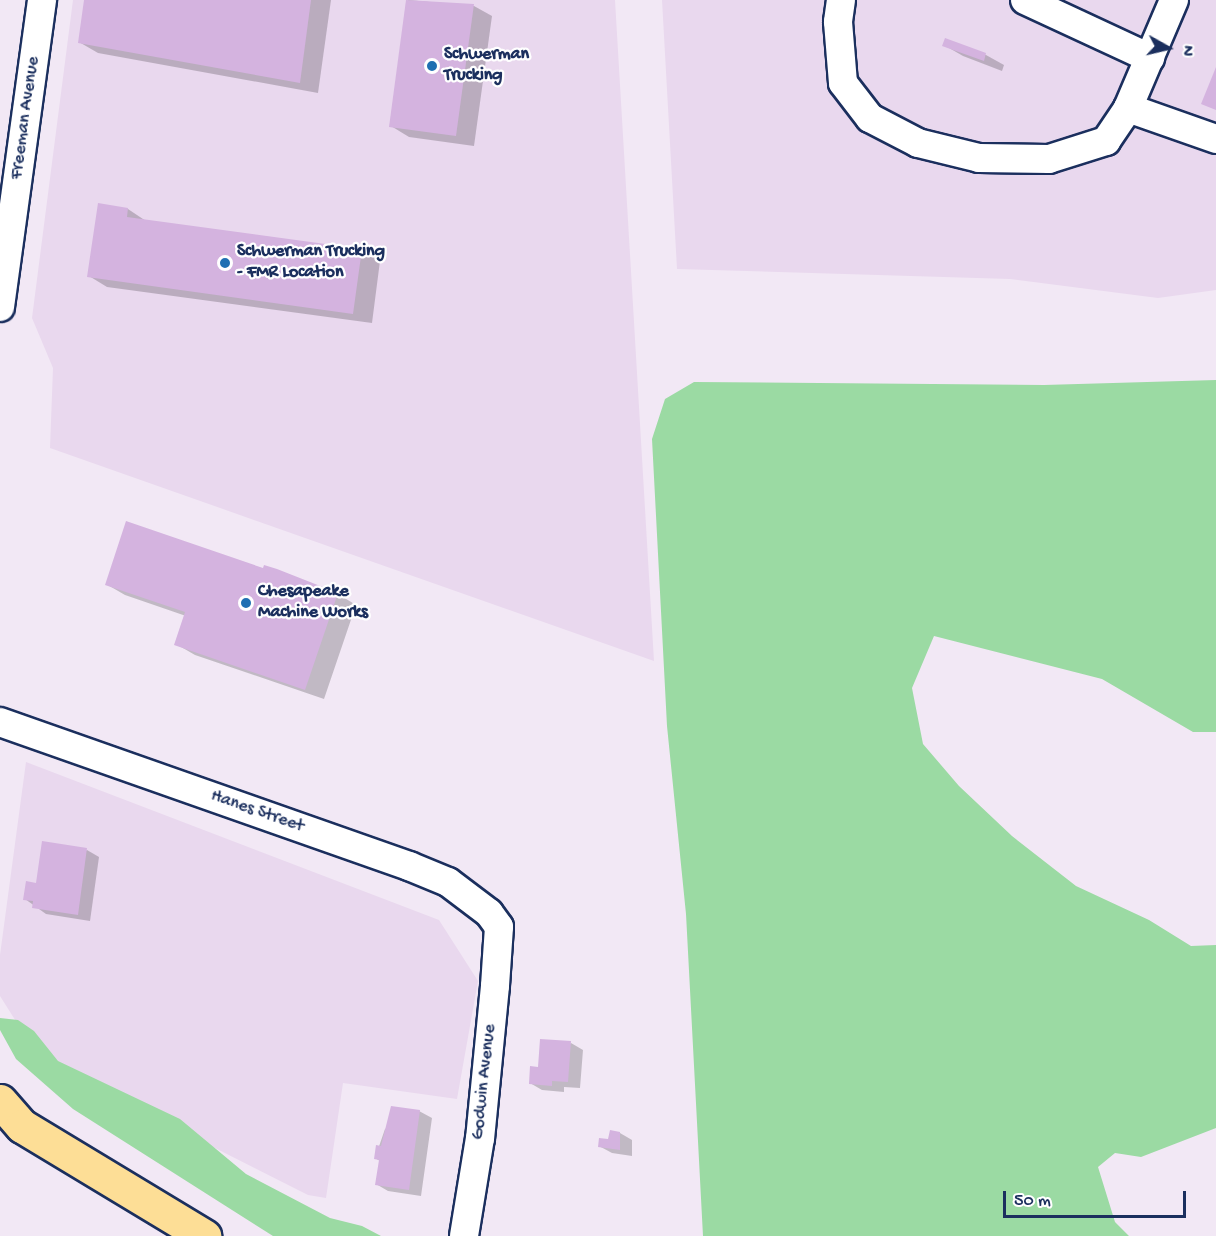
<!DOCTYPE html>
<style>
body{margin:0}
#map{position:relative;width:1216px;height:1236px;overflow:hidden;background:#f2e8f5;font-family:"Gochi Hand",sans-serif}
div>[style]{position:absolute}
.built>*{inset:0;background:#e9d8ee}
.green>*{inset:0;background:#9bdaa3}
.shadow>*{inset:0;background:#0003}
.building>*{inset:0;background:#d4b3df}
.roads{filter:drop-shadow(2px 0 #1b2f5e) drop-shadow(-2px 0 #1b2f5e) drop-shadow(0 2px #1b2f5e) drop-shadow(0 -2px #1b2f5e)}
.minor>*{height:28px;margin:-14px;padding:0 14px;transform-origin:14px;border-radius:14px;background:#fff}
.highway>*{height:33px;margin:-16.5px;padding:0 16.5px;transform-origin:16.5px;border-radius:16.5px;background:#fdde96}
.dots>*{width:16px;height:16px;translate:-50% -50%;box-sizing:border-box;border:3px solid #fff;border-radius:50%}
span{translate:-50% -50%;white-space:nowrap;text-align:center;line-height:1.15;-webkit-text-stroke:4.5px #fff;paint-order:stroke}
.poi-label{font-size:18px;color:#1b2f5e;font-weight:700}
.left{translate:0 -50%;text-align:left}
.street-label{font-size:18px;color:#1b2f5e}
.north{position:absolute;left:1138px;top:18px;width:60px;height:60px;-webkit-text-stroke:4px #fff;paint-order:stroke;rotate:98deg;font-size:16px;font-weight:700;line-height:24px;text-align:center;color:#1b2f5e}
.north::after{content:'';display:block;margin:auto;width:21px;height:27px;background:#1b2f5e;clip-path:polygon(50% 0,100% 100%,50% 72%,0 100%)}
.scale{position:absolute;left:1003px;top:1191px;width:183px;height:27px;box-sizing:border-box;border:3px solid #1b2f5e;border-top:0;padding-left:8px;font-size:18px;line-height:21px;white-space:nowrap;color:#1b2f5e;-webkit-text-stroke:4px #fff;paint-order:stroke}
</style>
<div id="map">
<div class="built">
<div style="clip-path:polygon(73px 0,615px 0,654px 661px,50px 448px,53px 368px,32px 318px)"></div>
<div style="clip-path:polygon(662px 0,1216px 0,1216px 290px,1158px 298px,1010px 279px,677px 269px)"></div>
<div style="clip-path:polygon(26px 762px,439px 920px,478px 981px,457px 1099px,343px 1083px,326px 1198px,308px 1195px,215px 1148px,53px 1080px,0 996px,0 955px)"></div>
</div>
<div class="green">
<div style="clip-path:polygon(1216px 380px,1216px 732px,1193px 732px,1102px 679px,934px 636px,912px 688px,923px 744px,959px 786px,1012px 836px,1076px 886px,1149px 920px,1191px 946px,1216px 945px,1216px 1128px,1141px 1157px,1115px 1153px,1098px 1167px,1115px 1222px,1129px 1236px,703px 1236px,686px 914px,667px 726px,652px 439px,665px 399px,694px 382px,1044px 385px)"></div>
<div style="clip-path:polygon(0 1018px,18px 1020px,34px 1031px,58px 1061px,180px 1119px,246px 1174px,330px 1218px,362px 1226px,381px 1236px,273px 1236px,73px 1109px,16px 1059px,0 1030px)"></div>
</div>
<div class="shadow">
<div style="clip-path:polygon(85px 0,331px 0,318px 93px,98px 53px,79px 42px)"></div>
<div style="clip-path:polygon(408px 0,474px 6px,492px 16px,474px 146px,409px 137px,391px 126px)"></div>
<div style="clip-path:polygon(946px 40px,986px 55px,1004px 65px,1002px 71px,963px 56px,944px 45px)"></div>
<div style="clip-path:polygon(99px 205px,128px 209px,146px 221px,362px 250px,380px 261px,372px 323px,107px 287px,89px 276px)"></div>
<div style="clip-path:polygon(264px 570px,338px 594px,356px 605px,324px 699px,195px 655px,176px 644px,186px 616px,125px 595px,106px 584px)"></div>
<div style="clip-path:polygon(87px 850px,99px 857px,90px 921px,46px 914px,25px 899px,37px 884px)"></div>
<div style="clip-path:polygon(571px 1043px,583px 1050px,580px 1088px,564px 1087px,564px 1092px,542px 1090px,530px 1083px,539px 1068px)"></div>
<div style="clip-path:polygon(419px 1111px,432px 1118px,421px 1196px,388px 1191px,376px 1184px,380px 1161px,375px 1158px,385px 1129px)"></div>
<div style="clip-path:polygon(620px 1133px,632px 1140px,632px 1156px,612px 1153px,599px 1146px)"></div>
</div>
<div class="building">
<div style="clip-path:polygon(84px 0,311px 0,300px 83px,78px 43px)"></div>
<div style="clip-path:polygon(406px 0,474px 4px,456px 136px,389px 127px)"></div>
<div style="clip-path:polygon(945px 38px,986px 53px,984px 61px,942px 46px)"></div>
<div style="clip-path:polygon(1216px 67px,1216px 110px,1201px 104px)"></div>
<div style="clip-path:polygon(98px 203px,128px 208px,127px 217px,362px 249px,353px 314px,87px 277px)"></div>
<div style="clip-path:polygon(126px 521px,263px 568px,264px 565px,277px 569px,338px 593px,305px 690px,174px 645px,185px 612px,105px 585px)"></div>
<div style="clip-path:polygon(42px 841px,87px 848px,78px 915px,32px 908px,33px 901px,23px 900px,26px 881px,36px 883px)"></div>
<div style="clip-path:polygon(540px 1039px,571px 1041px,568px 1082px,552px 1081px,552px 1086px,529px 1084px,530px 1066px,538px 1067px)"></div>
<div style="clip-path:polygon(391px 1106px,420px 1110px,409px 1190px,375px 1185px,379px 1160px,374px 1159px,376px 1145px,381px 1146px)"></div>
<div style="clip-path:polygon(610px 1130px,620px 1132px,620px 1150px,598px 1147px,599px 1138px,608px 1139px)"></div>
</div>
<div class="roads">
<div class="minor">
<div style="left:841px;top:0;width:22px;rotate:98deg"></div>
<div style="left:838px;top:22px;width:61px;rotate:85.3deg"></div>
<div style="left:843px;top:83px;width:44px;rotate:52.4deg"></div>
<div style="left:870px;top:118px;width:54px;rotate:27.5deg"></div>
<div style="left:918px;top:143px;width:63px;rotate:13.8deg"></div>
<div style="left:979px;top:158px;width:70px;rotate:0.8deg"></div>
<div style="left:1049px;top:159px;width:60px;rotate:-17.5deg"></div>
<div style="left:1106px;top:141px;width:40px;rotate:-56deg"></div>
<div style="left:1128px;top:108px;width:117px;rotate:-66.9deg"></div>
<div style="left:1025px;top:0;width:138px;rotate:24.9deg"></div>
<div style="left:1128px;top:108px;width:93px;rotate:19.4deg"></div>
<div style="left:0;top:307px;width:310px;rotate:-82.2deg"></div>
<div style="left:0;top:722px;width:434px;rotate:19.4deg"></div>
<div style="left:409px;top:866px;width:42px;rotate:22.3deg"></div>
<div style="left:448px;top:882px;width:51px;rotate:37.1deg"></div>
<div style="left:489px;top:913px;width:17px;rotate:54deg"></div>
<div style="left:499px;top:927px;width:59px;rotate:93.9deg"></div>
<div style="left:495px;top:986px;width:153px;rotate:95.6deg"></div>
<div style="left:480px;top:1138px;width:99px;rotate:99.3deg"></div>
</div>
<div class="highway">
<div style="left:0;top:1101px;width:33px;rotate:49deg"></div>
<div style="left:22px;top:1126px;width:213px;rotate:31.1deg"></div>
</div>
</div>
<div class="dots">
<div style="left:432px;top:66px;background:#1f6fb2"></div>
<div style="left:225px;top:263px;background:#1f6fb2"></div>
<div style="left:246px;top:603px;background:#1f6fb2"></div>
</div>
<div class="poi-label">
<span class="left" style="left:444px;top:66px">Schwerman<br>Trucking</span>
<span class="left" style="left:237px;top:263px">Schwerman Trucking<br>- FMR Location</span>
<span class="left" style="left:258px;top:603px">Chesapeake<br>Machine Works</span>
</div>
<div class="street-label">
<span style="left:26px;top:118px;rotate:-82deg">Freeman Avenue</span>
<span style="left:257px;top:812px;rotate:19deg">Hanes Street</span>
<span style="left:485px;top:1082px;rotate:-84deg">Godwin Avenue</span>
</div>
<div class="north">N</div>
<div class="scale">50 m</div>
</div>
